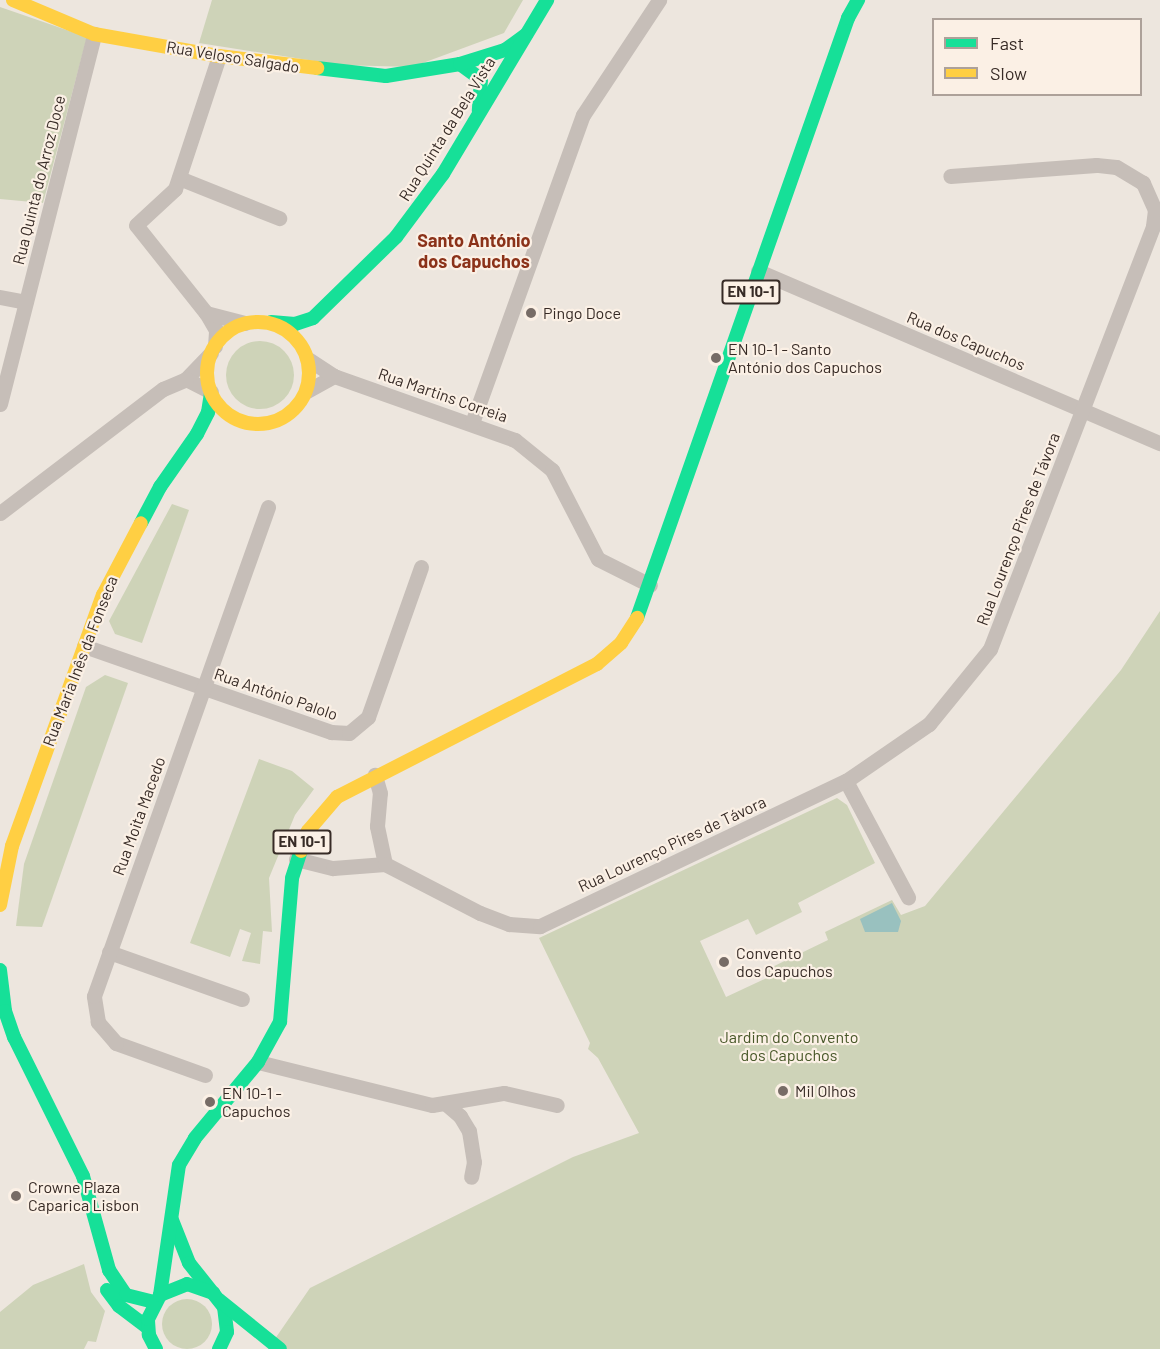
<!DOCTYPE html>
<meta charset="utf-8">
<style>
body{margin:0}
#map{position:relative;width:1160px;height:1349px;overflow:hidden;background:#ede6de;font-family:Barlow,sans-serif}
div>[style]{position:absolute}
.green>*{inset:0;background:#ced3b8}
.round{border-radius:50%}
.water>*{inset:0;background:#99c1bf}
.street>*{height:15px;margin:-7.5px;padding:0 7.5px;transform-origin:7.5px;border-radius:7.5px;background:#c6beb8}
.fast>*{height:14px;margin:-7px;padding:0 7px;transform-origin:7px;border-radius:7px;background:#16e098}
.slow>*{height:14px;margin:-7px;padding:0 7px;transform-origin:7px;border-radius:7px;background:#ffcf43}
.slow>.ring{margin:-7px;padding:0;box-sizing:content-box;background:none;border:14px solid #ffcf43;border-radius:50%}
.dots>*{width:16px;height:16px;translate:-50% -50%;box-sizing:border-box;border:3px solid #fbf0e5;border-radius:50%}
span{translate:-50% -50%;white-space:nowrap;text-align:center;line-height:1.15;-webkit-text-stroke:4.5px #fbf0e5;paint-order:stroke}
.shield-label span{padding:2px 4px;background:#fbf0e5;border:2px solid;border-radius:4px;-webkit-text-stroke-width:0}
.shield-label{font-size:15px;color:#372b26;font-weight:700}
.street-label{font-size:16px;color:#372b26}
.poi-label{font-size:16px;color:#372b26}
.left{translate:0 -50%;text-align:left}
.park-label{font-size:16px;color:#475728}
.neighbourhood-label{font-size:18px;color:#8b3219;font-weight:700}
.legend{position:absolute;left:932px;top:18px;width:210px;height:78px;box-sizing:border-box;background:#fbf0e5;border:2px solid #ada199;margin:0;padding:8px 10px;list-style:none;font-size:18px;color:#372b26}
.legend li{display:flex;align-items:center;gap:12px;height:30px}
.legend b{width:30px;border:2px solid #ada199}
</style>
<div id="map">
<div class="green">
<div style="clip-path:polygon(212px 0,523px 0,504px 33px,412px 67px,340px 65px,199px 43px)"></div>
<div style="clip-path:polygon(0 7px,87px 37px,43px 203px,0 199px)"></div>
<div class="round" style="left:226px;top:341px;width:68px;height:68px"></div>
<div style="clip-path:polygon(172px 504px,189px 510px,142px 643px,115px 634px,109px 621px)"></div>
<div style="clip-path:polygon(1160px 611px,1160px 1349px,268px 1349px,310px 1288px,573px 1157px,639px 1133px,598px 1058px,588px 1049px,590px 1043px,539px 938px,837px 798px,847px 805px,875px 863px,798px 903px,802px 912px,756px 935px,748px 919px,700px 941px,726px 997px,769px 977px,766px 970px,828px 940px,825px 932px,892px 900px,901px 915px,925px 906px,1121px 670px)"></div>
<div style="clip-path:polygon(105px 675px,128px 683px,42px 927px,16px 926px,24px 864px,86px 687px)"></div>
<div style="clip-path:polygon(259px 759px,292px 771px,314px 789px,295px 815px,269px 878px,272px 932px,263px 931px,260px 964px,242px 961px,251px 933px,240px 929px,230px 957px,190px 943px)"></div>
<div style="clip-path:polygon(84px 1264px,91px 1292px,105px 1311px,96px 1342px,88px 1341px,84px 1349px,0 1349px,0 1312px,33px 1285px)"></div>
<div class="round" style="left:162px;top:1299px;width:50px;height:50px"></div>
</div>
<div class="water">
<div style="clip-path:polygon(892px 903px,901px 921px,898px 932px,865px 932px,860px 919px)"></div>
</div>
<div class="street">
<div style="left:179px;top:178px;width:108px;rotate:21.8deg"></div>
<div style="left:758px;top:271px;width:437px;rotate:23.2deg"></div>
<div style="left:0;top:297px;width:26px;rotate:11deg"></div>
<div style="left:206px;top:313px;width:112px;rotate:-128.5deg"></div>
<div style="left:136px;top:225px;width:53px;rotate:-42.7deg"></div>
<div style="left:175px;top:189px;width:140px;rotate:-71.7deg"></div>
<div style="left:215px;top:346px;width:16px;rotate:-86deg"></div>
<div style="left:216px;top:330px;width:20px;rotate:-120deg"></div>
<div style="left:206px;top:313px;width:40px;rotate:14.4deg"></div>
<div style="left:211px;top:353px;width:36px;rotate:134deg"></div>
<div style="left:186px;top:379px;width:28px;rotate:27deg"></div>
<div style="left:334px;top:376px;width:192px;rotate:19.5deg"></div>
<div style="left:515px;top:440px;width:48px;rotate:39deg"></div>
<div style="left:552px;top:470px;width:100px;rotate:62.7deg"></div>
<div style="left:598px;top:559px;width:58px;rotate:26.6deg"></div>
<div style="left:307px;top:391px;width:31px;rotate:-29deg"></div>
<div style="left:334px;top:376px;width:30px;rotate:-147deg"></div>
<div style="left:0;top:404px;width:382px;rotate:-75.7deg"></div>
<div style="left:472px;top:423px;width:327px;rotate:-70.2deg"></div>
<div style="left:583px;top:115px;width:138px;rotate:-56.5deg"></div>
<div style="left:0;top:513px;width:205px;rotate:-37.3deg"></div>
<div style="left:163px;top:389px;width:25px;rotate:-23deg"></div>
<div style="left:84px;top:646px;width:262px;rotate:19.2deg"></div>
<div style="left:331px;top:732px;width:18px;rotate:3deg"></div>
<div style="left:349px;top:733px;width:25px;rotate:-40deg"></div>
<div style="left:368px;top:717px;width:159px;rotate:-70.5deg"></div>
<div style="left:846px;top:781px;width:132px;rotate:61.9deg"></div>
<div style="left:296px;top:859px;width:38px;rotate:14deg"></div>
<div style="left:333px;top:868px;width:52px;rotate:-4.4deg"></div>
<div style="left:385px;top:864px;width:39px;rotate:-102deg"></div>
<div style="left:377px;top:826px;width:33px;rotate:-85deg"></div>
<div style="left:380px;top:793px;width:19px;rotate:-106deg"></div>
<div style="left:385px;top:864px;width:107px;rotate:27.3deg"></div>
<div style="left:480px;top:913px;width:31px;rotate:21deg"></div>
<div style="left:509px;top:924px;width:31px;rotate:4deg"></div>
<div style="left:540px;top:926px;width:339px;rotate:-25.4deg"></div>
<div style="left:846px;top:781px;width:101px;rotate:-34.5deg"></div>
<div style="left:929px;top:724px;width:97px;rotate:-50.9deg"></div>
<div style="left:990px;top:649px;width:453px;rotate:-68.9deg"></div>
<div style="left:1153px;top:226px;width:16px;rotate:-83deg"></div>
<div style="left:1155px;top:210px;width:30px;rotate:-114deg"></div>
<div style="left:1143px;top:183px;width:31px;rotate:-149deg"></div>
<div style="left:1116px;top:167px;width:20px;rotate:-174deg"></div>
<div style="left:1096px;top:165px;width:146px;rotate:175.7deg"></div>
<div style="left:109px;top:952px;width:141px;rotate:19.5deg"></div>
<div style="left:258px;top:1062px;width:179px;rotate:13.9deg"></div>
<div style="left:432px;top:1105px;width:73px;rotate:-9.5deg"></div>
<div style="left:504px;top:1093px;width:54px;rotate:12.8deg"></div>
<div style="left:205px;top:1075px;width:95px;rotate:-160.2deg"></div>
<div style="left:116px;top:1043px;width:28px;rotate:-131deg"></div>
<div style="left:98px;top:1022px;width:26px;rotate:-99deg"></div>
<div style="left:94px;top:996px;width:519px;rotate:-70.41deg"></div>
<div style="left:445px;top:1103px;width:20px;rotate:41deg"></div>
<div style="left:460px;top:1116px;width:17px;rotate:59deg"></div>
<div style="left:469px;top:1131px;width:31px;rotate:81deg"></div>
<div style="left:474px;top:1162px;width:15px;rotate:101deg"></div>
</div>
<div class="fast">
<div style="left:460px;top:64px;width:26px;rotate:36deg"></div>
<div style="left:481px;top:79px;width:32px;rotate:94deg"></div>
<div style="left:317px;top:68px;width:69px;rotate:6.6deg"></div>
<div style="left:386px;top:76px;width:75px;rotate:-9.2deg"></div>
<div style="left:460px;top:64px;width:47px;rotate:-17.3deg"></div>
<div style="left:505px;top:50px;width:26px;rotate:-36deg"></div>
<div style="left:271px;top:322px;width:24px;rotate:5deg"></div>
<div style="left:295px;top:324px;width:19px;rotate:-18deg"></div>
<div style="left:313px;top:318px;width:116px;rotate:-44.3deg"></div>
<div style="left:396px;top:237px;width:79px;rotate:-53.3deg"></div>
<div style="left:443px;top:174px;width:203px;rotate:-59.1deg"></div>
<div style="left:141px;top:523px;width:41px;rotate:-62.2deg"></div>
<div style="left:160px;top:487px;width:65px;rotate:-55.1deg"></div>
<div style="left:197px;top:434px;width:25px;rotate:-63deg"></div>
<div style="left:208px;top:412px;width:18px;rotate:-81deg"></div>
<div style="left:637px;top:618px;width:636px;rotate:-70.62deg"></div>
<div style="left:848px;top:18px;width:21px;rotate:-61deg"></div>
<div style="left:0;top:970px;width:41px;rotate:83deg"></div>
<div style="left:5px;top:1011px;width:28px;rotate:71deg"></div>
<div style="left:14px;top:1037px;width:155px;rotate:63.6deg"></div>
<div style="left:83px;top:1176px;width:98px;rotate:74.5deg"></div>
<div style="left:109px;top:1270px;width:30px;rotate:56deg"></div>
<div style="left:126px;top:1295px;width:29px;rotate:14deg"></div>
<div style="left:172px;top:1220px;width:46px;rotate:68.4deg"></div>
<div style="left:189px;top:1263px;width:56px;rotate:51.5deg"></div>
<div style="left:224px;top:1307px;width:25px;rotate:83deg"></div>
<div style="left:227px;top:1332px;width:19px;rotate:115deg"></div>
<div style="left:107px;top:1290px;width:20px;rotate:53deg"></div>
<div style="left:119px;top:1306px;width:36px;rotate:37deg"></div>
<div style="left:160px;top:1295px;width:131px;rotate:-81.7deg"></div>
<div style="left:179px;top:1165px;width:31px;rotate:-59deg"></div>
<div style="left:195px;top:1138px;width:99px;rotate:-50.3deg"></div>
<div style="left:258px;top:1062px;width:46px;rotate:-61.2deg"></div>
<div style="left:280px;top:1022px;width:144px;rotate:-85.2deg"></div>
<div style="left:292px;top:878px;width:28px;rotate:-72deg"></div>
<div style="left:219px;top:1300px;width:78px;rotate:38.8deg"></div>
<div style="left:156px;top:1349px;width:16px;rotate:-117deg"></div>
<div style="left:149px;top:1335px;width:16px;rotate:-94deg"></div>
<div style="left:148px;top:1319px;width:27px;rotate:-63deg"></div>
<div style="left:160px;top:1295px;width:29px;rotate:-22deg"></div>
<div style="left:187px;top:1284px;width:28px;rotate:19deg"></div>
</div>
<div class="slow">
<div style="left:13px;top:0;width:88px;rotate:22.8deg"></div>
<div style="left:94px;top:34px;width:127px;rotate:10deg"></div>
<div style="left:219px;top:56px;width:99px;rotate:7deg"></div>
<div class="ring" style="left:207px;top:322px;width:88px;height:88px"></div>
<div style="left:301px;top:851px;width:21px;rotate:-71deg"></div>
<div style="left:308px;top:831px;width:45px;rotate:-49.5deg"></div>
<div style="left:337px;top:797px;width:292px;rotate:-27.1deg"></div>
<div style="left:597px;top:664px;width:32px;rotate:-41deg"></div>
<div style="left:621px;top:643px;width:30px;rotate:-57deg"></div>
<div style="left:0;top:905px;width:60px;rotate:-78.5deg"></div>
<div style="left:12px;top:846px;width:267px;rotate:-70.1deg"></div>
<div style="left:103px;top:595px;width:81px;rotate:-62.2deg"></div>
</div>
<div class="dots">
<div style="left:531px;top:313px;background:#776c66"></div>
<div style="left:716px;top:358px;background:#776c66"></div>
<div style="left:724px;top:962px;background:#776c66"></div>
<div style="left:783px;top:1091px;background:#776c66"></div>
<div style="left:210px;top:1102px;background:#776c66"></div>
<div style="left:16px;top:1196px;background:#776c66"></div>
</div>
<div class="shield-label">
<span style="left:751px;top:292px">EN 10-1</span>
<span style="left:302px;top:842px">EN 10-1</span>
</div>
<div class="street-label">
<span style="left:233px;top:57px;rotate:9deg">Rua Veloso Salgado</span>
<span style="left:447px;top:129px;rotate:-58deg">Rua Quinta da Bela Vista</span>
<span style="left:39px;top:180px;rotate:-76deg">Rua Quinta do Arroz Doce</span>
<span style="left:966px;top:341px;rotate:23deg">Rua dos Capuchos</span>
<span style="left:443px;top:395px;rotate:19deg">Rua Martins Correia</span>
<span style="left:1018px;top:529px;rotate:-69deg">Rua Lourenço Pires de Távora</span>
<span style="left:80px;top:661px;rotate:-69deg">Rua Maria Inês da Fonseca</span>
<span style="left:276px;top:694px;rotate:19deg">Rua António Palolo</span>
<span style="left:139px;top:816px;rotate:-70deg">Rua Moita Macedo</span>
<span style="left:672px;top:844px;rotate:-25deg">Rua Lourenço Pires de Távora</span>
</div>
<div class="poi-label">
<span class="left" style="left:543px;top:313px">Pingo Doce</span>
<span class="left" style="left:728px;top:358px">EN 10-1 - Santo<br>António dos Capuchos</span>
<span class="left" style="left:736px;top:962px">Convento<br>dos Capuchos</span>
<span class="left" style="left:795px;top:1091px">Mil Olhos</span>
<span class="left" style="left:222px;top:1102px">EN 10-1 -<br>Capuchos</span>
<span class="left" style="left:28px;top:1196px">Crowne Plaza<br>Caparica Lisbon</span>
</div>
<div class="park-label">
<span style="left:789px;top:1046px">Jardim do Convento<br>dos Capuchos</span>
</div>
<div class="neighbourhood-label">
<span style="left:474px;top:251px">Santo António<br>dos Capuchos</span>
</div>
<ul class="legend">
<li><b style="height:8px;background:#16e098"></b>Fast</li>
<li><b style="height:8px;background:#ffcf43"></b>Slow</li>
</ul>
</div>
